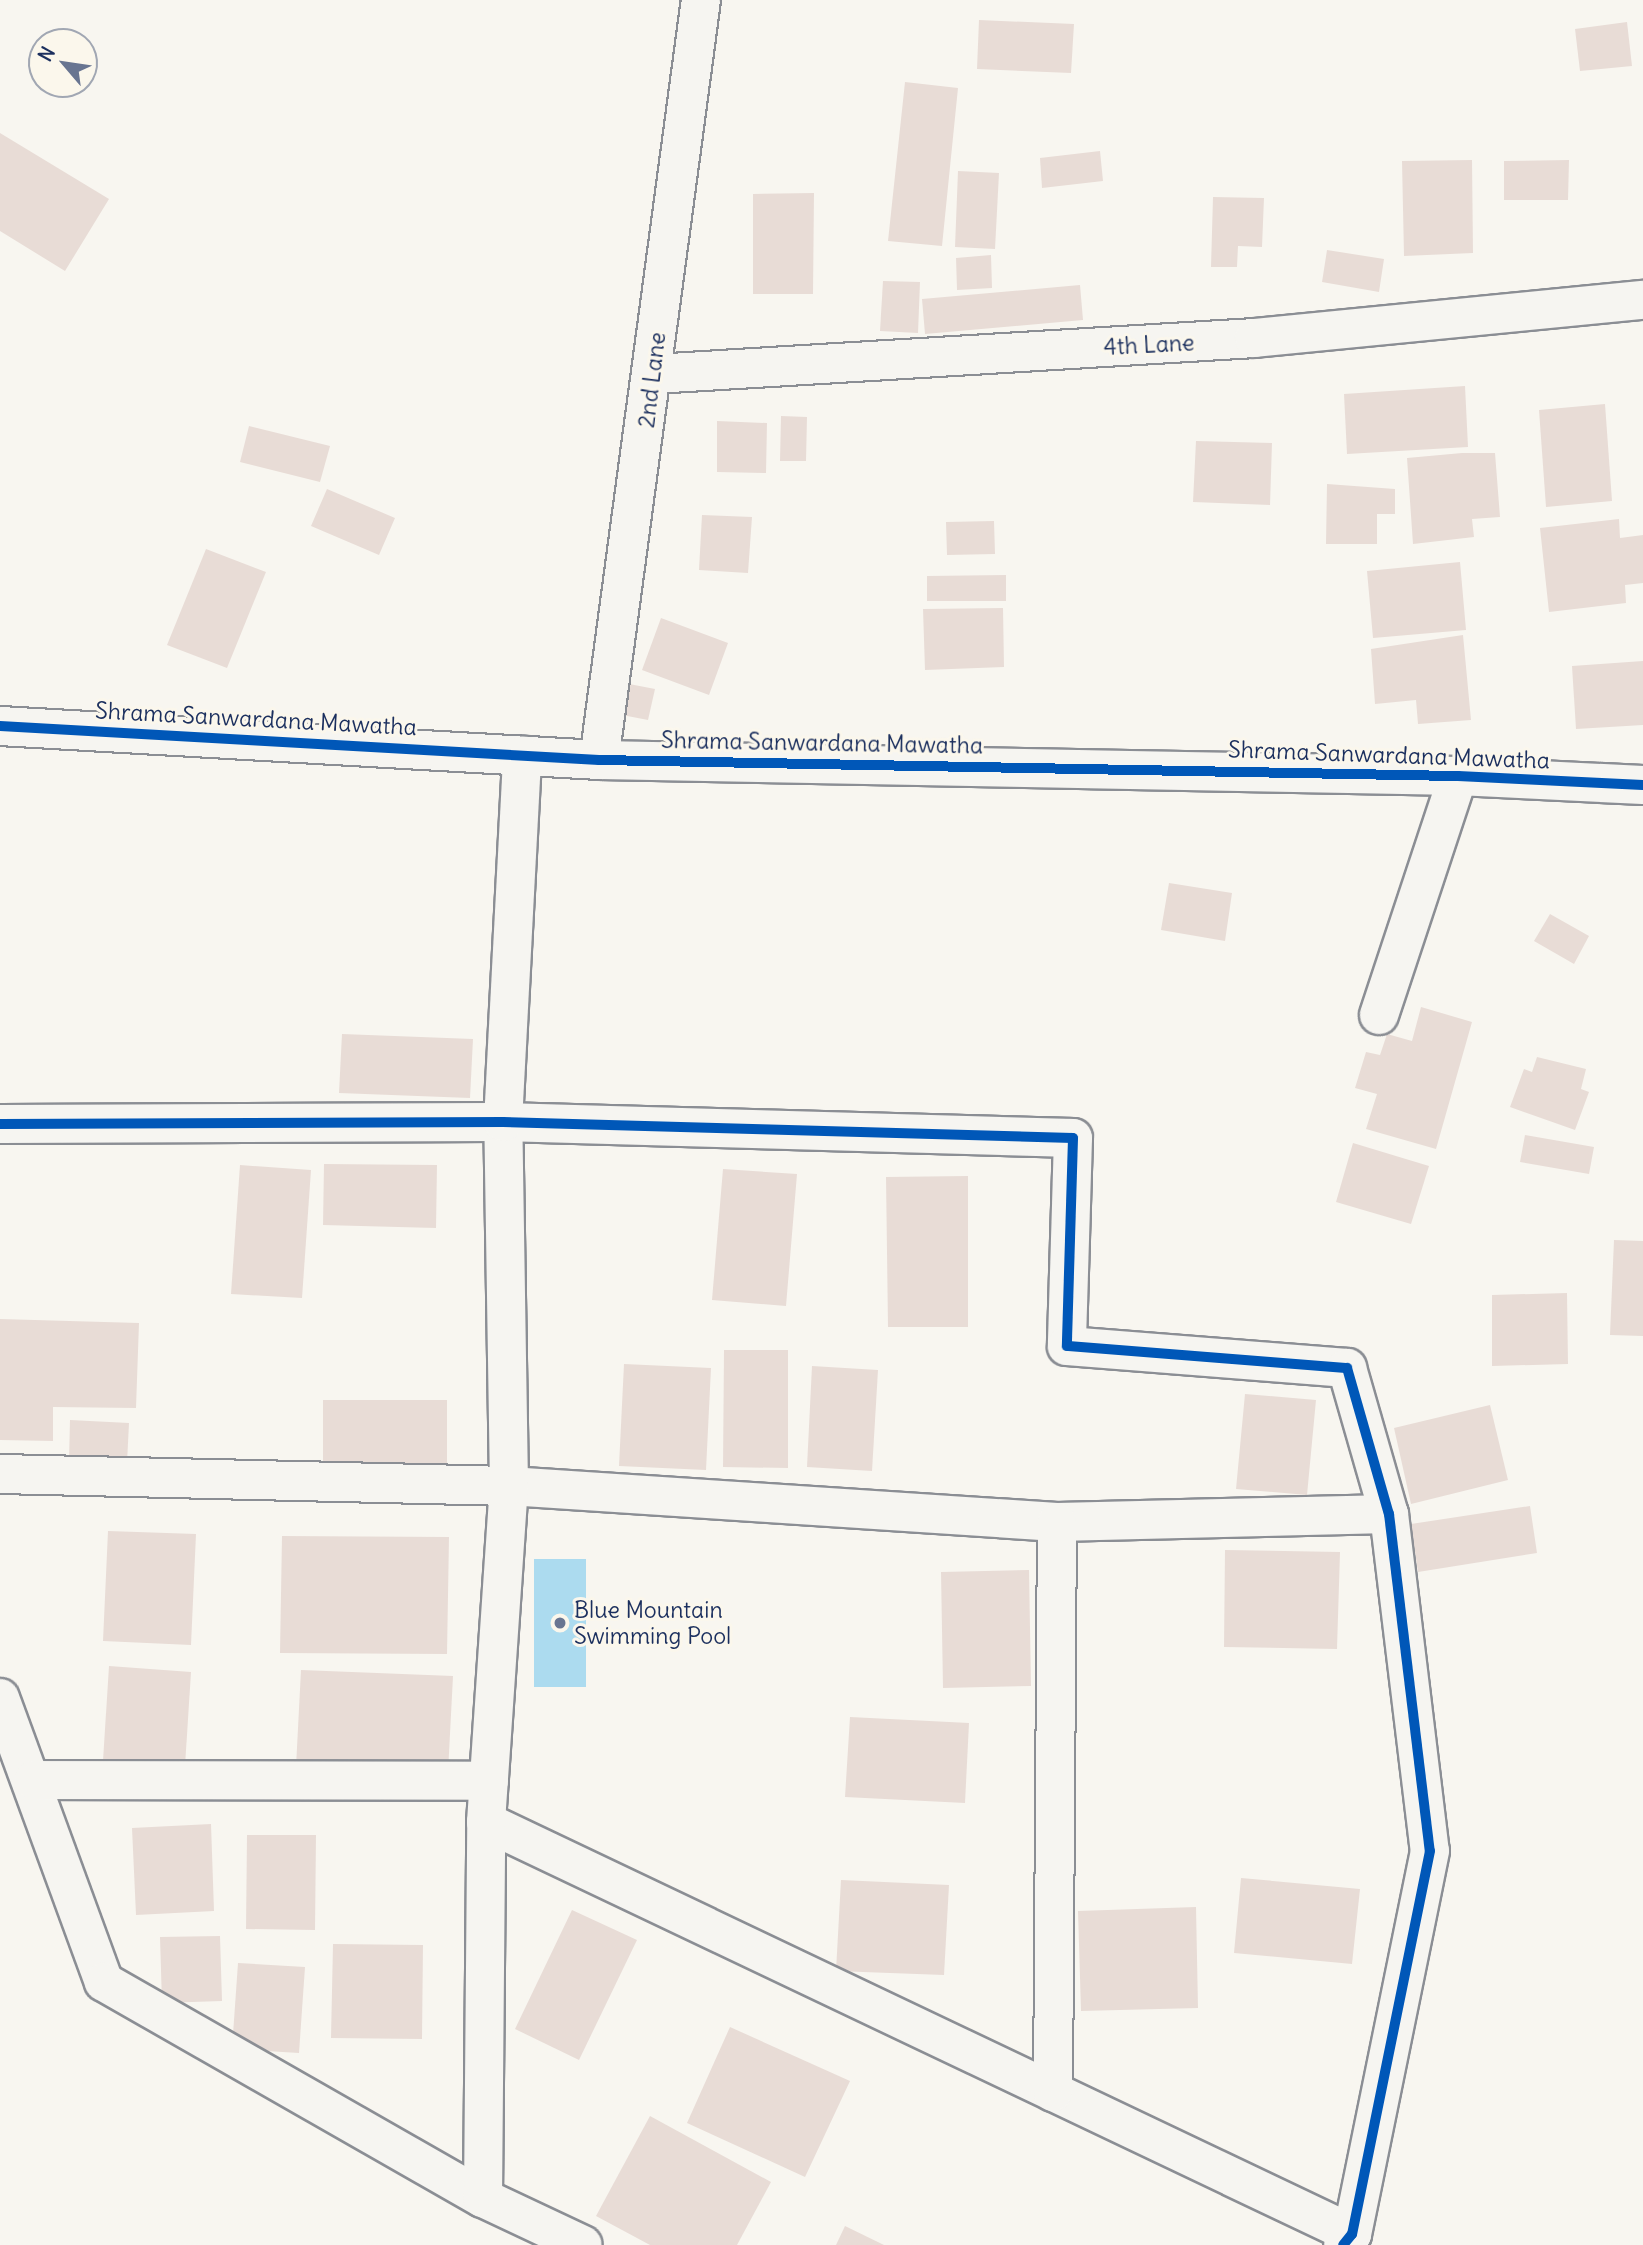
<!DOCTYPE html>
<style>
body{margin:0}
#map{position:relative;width:1643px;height:2245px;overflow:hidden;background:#f8f6f0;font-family:Delius,sans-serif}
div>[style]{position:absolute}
.water>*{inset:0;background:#acdbef}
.building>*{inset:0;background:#e8dcd6}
.roads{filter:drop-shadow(2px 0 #8b8e94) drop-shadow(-2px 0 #8b8e94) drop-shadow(0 2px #8b8e94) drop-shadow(0 -2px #8b8e94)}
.minor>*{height:38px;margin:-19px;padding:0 19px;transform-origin:19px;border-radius:19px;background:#f6f5f1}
.cycleway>*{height:10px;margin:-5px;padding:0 5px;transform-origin:5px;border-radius:5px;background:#0057b8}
.dots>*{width:19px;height:19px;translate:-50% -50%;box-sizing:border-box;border:4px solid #fbf7ec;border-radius:50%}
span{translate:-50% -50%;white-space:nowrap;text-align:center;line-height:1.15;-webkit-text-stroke:6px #fbf7ec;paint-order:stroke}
.street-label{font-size:23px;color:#1b2f5e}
.poi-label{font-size:23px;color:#1b2f5e}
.left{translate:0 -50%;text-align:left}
.north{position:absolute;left:28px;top:28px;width:70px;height:70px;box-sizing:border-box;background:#fbf7ec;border:2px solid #a1a7b3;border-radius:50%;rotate:299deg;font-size:19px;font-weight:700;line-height:28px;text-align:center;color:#1b2f5e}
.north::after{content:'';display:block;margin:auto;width:24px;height:32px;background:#687591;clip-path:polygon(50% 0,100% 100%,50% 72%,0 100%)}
</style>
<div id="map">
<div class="water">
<div style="clip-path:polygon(534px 1559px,586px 1559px,586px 1687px,534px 1687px)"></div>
</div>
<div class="building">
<div style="clip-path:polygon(979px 20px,1074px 24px,1071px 73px,977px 69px)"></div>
<div style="clip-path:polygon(1627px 22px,1632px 66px,1580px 71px,1575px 29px)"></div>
<div style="clip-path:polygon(905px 82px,958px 88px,942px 246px,888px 241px)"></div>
<div style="clip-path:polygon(0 133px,109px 199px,65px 271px,0 231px)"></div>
<div style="clip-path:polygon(1100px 151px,1103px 181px,1042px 188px,1040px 158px)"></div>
<div style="clip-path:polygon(1472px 160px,1473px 253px,1404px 256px,1402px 161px)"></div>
<div style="clip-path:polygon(1569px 160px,1568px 200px,1504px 200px,1504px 161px)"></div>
<div style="clip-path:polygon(958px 171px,999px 173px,995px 249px,955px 247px)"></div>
<div style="clip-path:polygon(814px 193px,813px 294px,753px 294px,753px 194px)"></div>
<div style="clip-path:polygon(1213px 197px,1264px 198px,1262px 247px,1238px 246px,1237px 267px,1211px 267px)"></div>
<div style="clip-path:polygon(1327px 250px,1384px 259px,1379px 292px,1322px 282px)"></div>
<div style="clip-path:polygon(991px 255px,992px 288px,957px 290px,956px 258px)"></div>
<div style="clip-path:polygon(883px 281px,920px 282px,918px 333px,880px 331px)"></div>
<div style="clip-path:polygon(1080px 285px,1083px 320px,925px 334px,922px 299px)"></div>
<div style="clip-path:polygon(1465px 386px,1468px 447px,1347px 454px,1344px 394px)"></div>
<div style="clip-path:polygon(1605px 404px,1612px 501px,1546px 507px,1539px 410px)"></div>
<div style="clip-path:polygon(781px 416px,807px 417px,806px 461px,780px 461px)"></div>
<div style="clip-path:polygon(717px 421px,767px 423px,766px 473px,717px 472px)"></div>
<div style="clip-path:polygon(249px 426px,330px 446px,320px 482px,240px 462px)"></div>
<div style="clip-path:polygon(1196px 441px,1272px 443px,1270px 505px,1193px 502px)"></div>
<div style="clip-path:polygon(1462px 453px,1495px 453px,1500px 517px,1472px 519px,1474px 537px,1413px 544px,1407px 458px)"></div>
<div style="clip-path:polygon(1327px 484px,1395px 489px,1395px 514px,1377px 514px,1377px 544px,1326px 544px)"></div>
<div style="clip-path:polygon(327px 489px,395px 518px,379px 555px,311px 526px)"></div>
<div style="clip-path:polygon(702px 515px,752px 517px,748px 573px,699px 570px)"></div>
<div style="clip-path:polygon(1619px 519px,1620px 538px,1643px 535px,1643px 583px,1625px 585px,1626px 603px,1549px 612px,1540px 528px)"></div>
<div style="clip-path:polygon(994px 521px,995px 554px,947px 555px,946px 522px)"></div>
<div style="clip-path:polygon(206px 549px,266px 572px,227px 668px,167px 645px)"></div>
<div style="clip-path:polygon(1460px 562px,1466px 630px,1373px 638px,1367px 571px)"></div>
<div style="clip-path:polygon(1006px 575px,1006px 601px,927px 601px,927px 576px)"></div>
<div style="clip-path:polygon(1003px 608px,1004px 667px,925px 670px,923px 609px)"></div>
<div style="clip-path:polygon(661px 618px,728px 643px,709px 695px,642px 670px)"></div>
<div style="clip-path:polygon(1463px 635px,1471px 720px,1418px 724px,1416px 700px,1375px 704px,1371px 649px)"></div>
<div style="clip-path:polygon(1643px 661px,1643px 725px,1576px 729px,1572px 666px)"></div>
<div style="clip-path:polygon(624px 683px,655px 689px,648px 720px,617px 714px)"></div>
<div style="clip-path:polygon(1169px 883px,1232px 893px,1225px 941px,1161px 930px)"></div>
<div style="clip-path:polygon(1550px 914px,1589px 936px,1574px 964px,1534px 941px)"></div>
<div style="clip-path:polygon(1421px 1007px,1472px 1022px,1436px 1149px,1366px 1129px,1377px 1094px,1355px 1088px,1366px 1052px,1380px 1055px,1387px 1034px,1412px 1041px)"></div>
<div style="clip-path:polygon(342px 1034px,473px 1039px,470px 1098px,339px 1093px)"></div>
<div style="clip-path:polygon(1537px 1057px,1586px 1069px,1581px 1089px,1589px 1092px,1575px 1130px,1510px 1107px,1524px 1069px,1532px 1072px)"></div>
<div style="clip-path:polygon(1525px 1135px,1594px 1147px,1589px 1174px,1520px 1162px)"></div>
<div style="clip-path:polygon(1353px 1143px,1429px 1166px,1411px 1224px,1336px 1202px)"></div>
<div style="clip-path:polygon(324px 1164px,437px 1165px,436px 1228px,323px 1225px)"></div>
<div style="clip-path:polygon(240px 1165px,311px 1170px,302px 1298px,231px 1294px)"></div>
<div style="clip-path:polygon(723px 1169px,797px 1174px,786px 1306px,712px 1300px)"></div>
<div style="clip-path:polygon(968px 1176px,968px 1327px,888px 1327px,886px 1177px)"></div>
<div style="clip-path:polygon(1614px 1240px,1643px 1241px,1643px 1336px,1610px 1335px)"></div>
<div style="clip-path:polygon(1567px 1293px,1568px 1364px,1492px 1366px,1492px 1295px)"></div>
<div style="clip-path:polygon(0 1319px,139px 1323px,136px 1408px,53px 1407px,53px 1441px,0 1440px)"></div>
<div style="clip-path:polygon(724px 1350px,788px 1350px,788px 1468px,723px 1467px)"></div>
<div style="clip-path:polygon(624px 1364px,711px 1368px,706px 1470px,619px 1466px)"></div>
<div style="clip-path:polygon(812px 1366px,878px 1370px,872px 1471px,807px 1467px)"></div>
<div style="clip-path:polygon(1245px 1394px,1316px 1400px,1307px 1495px,1236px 1489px)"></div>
<div style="clip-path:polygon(323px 1400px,447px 1400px,447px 1465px,323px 1465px)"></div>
<div style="clip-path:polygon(1490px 1405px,1508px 1480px,1411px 1504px,1394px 1428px)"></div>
<div style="clip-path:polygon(70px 1420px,129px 1423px,127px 1463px,69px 1461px)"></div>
<div style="clip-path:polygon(1530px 1506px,1537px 1553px,1418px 1572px,1411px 1524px)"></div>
<div style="clip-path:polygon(108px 1531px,196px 1534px,191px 1645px,103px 1641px)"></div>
<div style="clip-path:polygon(282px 1536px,449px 1537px,447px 1654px,280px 1653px)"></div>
<div style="clip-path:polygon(1225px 1550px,1340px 1552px,1337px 1649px,1224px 1647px)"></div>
<div style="clip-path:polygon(1029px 1570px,1031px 1686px,943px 1688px,941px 1572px)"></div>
<div style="clip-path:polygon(109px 1666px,191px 1672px,185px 1766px,103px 1761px)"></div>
<div style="clip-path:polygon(301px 1670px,453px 1676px,448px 1772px,296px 1767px)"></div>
<div style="clip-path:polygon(850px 1717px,969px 1723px,965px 1803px,845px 1797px)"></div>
<div style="clip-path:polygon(211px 1824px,214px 1911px,136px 1915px,132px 1828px)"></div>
<div style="clip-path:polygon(247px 1835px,316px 1835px,315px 1930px,246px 1929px)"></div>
<div style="clip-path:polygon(1241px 1878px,1360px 1889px,1352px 1964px,1234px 1953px)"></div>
<div style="clip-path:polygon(841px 1880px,949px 1885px,944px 1975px,836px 1971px)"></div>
<div style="clip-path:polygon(1196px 1907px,1198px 2008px,1081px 2011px,1078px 1911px)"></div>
<div style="clip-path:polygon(572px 1910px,637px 1940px,579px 2060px,515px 2029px)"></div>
<div style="clip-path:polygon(220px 1936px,222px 2001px,162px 2003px,160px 1937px)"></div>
<div style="clip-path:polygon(333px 1944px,423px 1945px,422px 2039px,331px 2038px)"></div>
<div style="clip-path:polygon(238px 1963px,305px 1967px,299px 2053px,232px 2049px)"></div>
<div style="clip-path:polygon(730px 2027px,850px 2081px,805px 2177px,687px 2123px)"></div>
<div style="clip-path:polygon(650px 2116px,771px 2182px,737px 2245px,650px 2245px,596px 2216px)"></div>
<div style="clip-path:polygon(845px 2226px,884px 2245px,836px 2245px)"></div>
</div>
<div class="roads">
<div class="minor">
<div style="left:654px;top:374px;width:601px;rotate:-3.43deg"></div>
<div style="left:1254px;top:338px;width:391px;rotate:-5.6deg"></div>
<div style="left:0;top:726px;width:600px;rotate:3.25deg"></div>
<div style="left:599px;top:760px;width:859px;rotate:1.07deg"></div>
<div style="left:1458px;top:776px;width:185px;rotate:2.8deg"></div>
<div style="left:599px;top:760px;width:767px;rotate:-82.36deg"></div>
<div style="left:1379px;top:1015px;width:252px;rotate:-71.7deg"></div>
<div style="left:0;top:1124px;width:503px;rotate:-0.23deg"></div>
<div style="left:503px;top:1122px;width:570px;rotate:1.61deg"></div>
<div style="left:1073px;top:1138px;width:208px;rotate:91.7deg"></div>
<div style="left:1067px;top:1346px;width:281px;rotate:4.5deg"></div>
<div style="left:1347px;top:1368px;width:152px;rotate:74deg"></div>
<div style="left:1389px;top:1514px;width:339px;rotate:83.1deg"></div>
<div style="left:1430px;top:1851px;width:391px;rotate:101.5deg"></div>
<div style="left:1352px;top:2234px;width:14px;rotate:129deg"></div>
<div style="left:0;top:1474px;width:509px;rotate:1.35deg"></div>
<div style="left:509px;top:1486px;width:549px;rotate:3.76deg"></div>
<div style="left:1057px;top:1522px;width:332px;rotate:-1.4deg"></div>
<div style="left:0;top:1698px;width:302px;rotate:69.9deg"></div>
<div style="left:104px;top:1982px;width:436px;rotate:29.7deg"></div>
<div style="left:483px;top:2198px;width:110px;rotate:25.2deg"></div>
<div style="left:34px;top:1780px;width:455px;rotate:0.1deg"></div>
<div style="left:486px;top:1822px;width:959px;rotate:25.44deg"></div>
<div style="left:1053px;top:2092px;width:570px;rotate:-89.6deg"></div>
<div style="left:483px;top:2198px;width:376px;rotate:-89.5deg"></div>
<div style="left:486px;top:1822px;width:337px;rotate:-86.1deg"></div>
<div style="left:509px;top:1486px;width:364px;rotate:-90.9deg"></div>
<div style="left:503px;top:1122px;width:367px;rotate:-87deg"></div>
</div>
</div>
<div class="cycleway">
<div style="left:0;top:726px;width:600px;rotate:3.25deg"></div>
<div style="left:599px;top:760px;width:859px;rotate:1.07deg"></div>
<div style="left:1458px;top:776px;width:185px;rotate:2.8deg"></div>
<div style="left:0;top:1124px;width:503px;rotate:-0.23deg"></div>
<div style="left:503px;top:1122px;width:570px;rotate:1.61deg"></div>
<div style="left:1073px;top:1138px;width:208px;rotate:91.7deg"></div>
<div style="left:1067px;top:1346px;width:281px;rotate:4.5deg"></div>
<div style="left:1347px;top:1368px;width:152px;rotate:74deg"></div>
<div style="left:1389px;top:1514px;width:339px;rotate:83.1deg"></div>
<div style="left:1430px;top:1851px;width:391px;rotate:101.5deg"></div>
<div style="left:1352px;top:2234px;width:14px;rotate:129deg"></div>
</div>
<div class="dots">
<div style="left:560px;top:1623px;background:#687591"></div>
</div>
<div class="street-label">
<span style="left:1149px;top:345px;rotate:-3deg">4th Lane</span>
<span style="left:652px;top:380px;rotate:-83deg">2nd Lane</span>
<span style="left:256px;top:719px;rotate:3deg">Shrama Sanwardana Mawatha</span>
<span style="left:822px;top:743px;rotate:1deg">Shrama Sanwardana Mawatha</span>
<span style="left:1389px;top:755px;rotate:2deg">Shrama Sanwardana Mawatha</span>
</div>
<div class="poi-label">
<span class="left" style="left:574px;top:1623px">Blue Mountain<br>Swimming Pool</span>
</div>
<div class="north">N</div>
</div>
